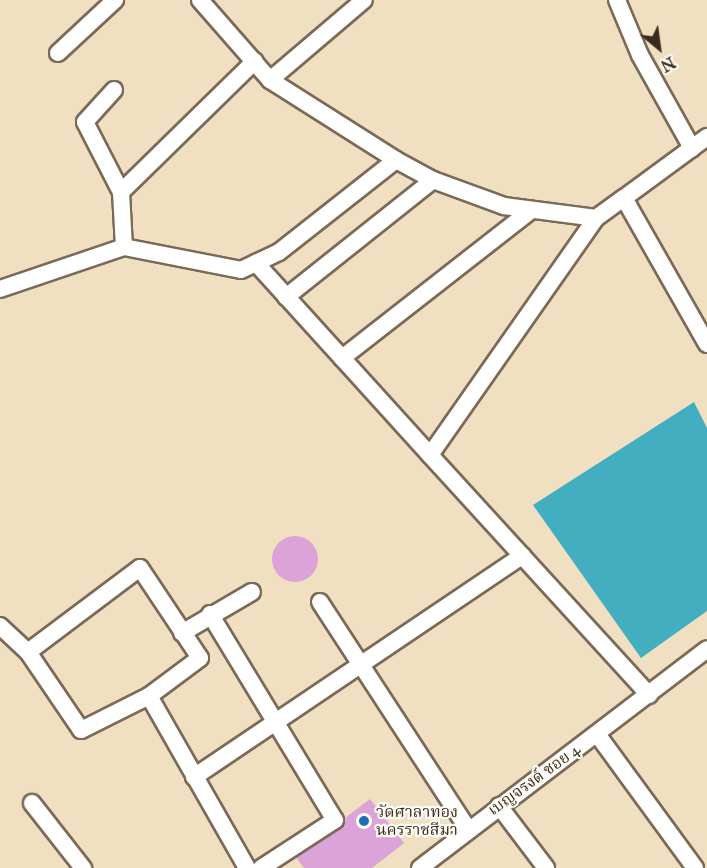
<!DOCTYPE html>
<meta charset="utf-8">
<style>
body{margin:0}
#map{position:relative;width:707px;height:868px;overflow:hidden;background:#f0e0c1;font-family:"IM FELL Great Primer","Noto Serif Thai",serif}
div>[style]{position:absolute}
.water>*{inset:0;background:#42aec0}
.building>*{inset:0;background:#dca3d8}
.round{border-radius:50%}
.roads{filter:drop-shadow(2px 0 #7a6a57) drop-shadow(-2px 0 #7a6a57) drop-shadow(0 2px #7a6a57) drop-shadow(0 -2px #7a6a57)}
.minor>*{height:16px;margin:-8px;padding:0 8px;transform-origin:8px;border-radius:8px;background:#fff}
.dots>*{width:16px;height:16px;translate:-50% -50%;box-sizing:border-box;border:3px solid #fdfcf7;border-radius:50%}
span{translate:-50% -50%;white-space:nowrap;text-align:center;line-height:1.15;-webkit-text-stroke:4.5px #fdfcf7;paint-order:stroke}
.street-label{font-size:16px;color:#3b2a1e}
.poi-label{font-size:16px;color:#3b2a1e}
.left{translate:0 -50%;text-align:left}
.north{position:absolute;left:629px;top:18px;width:60px;height:60px;-webkit-text-stroke:4px #fdfcf7;paint-order:stroke;rotate:151deg;font-size:16px;font-weight:700;line-height:24px;text-align:center;color:#3b2a1e}
.north::after{content:'';display:block;margin:auto;width:21px;height:27px;background:#3b2a1e;clip-path:polygon(50% 0,100% 100%,50% 72%,0 100%)}
</style>
<div id="map">
<div class="water">
<div style="clip-path:polygon(694px 402px,707px 428px,707px 611px,641px 658px,533px 505px)"></div>
</div>
<div class="building">
<div class="round" style="left:272px;top:536px;width:46px;height:46px"></div>
<div style="clip-path:polygon(370px 799px,404px 843px,372px 868px,304px 868px,295px 856px)"></div>
</div>
<div class="roads">
<div class="minor">
<div style="left:200px;top:0;width:106px;rotate:48.8deg"></div>
<div style="left:270px;top:80px;width:149px;rotate:32.4deg"></div>
<div style="left:396px;top:160px;width:42px;rotate:28.4deg"></div>
<div style="left:433px;top:180px;width:76px;rotate:20.1deg"></div>
<div style="left:504px;top:206px;width:93px;rotate:7.4deg"></div>
<div style="left:596px;top:218px;width:289px;rotate:125deg"></div>
<div style="left:430px;top:455px;width:325px;rotate:47.6deg"></div>
<div style="left:617px;top:0;width:60px;rotate:67.3deg"></div>
<div style="left:640px;top:55px;width:107px;rotate:60.8deg"></div>
<div style="left:692px;top:148px;width:19px;rotate:-36deg"></div>
<div style="left:58px;top:53px;width:78px;rotate:-42.9deg"></div>
<div style="left:270px;top:80px;width:123px;rotate:-40.4deg"></div>
<div style="left:114px;top:90px;width:43px;rotate:132.2deg"></div>
<div style="left:85px;top:122px;width:79px;rotate:62.8deg"></div>
<div style="left:121px;top:192px;width:55px;rotate:86.9deg"></div>
<div style="left:692px;top:148px;width:84px;rotate:143.7deg"></div>
<div style="left:624px;top:198px;width:168px;rotate:60.4deg"></div>
<div style="left:121px;top:192px;width:187px;rotate:-44.4deg"></div>
<div style="left:596px;top:218px;width:34px;rotate:-36deg"></div>
<div style="left:256px;top:263px;width:259px;rotate:47.8deg"></div>
<div style="left:0;top:289px;width:131px;rotate:-18.7deg"></div>
<div style="left:124px;top:247px;width:119px;rotate:11.1deg"></div>
<div style="left:241px;top:270px;width:42px;rotate:-25.3deg"></div>
<div style="left:279px;top:252px;width:149px;rotate:-38.2deg"></div>
<div style="left:286px;top:297px;width:188px;rotate:-38.5deg"></div>
<div style="left:342px;top:358px;width:239px;rotate:-38deg"></div>
<div style="left:140px;top:568px;width:108px;rotate:56.3deg"></div>
<div style="left:200px;top:658px;width:64px;rotate:143.3deg"></div>
<div style="left:149px;top:696px;width:76px;rotate:153.4deg"></div>
<div style="left:81px;top:730px;width:94px;rotate:-124.2deg"></div>
<div style="left:28px;top:652px;width:140px;rotate:-36.9deg"></div>
<div style="left:320px;top:602px;width:271px;rotate:56.9deg"></div>
<div style="left:210px;top:614px;width:241px;rotate:58.8deg"></div>
<div style="left:335px;top:820px;width:88px;rotate:147deg"></div>
<div style="left:0;top:626px;width:38px;rotate:43deg"></div>
<div style="left:182px;top:633px;width:81px;rotate:-30.4deg"></div>
<div style="left:149px;top:696px;width:198px;rotate:60.3deg"></div>
<div style="left:597px;top:734px;width:166px;rotate:53.8deg"></div>
<div style="left:194px;top:777px;width:396px;rotate:-34deg"></div>
<div style="left:32px;top:803px;width:83px;rotate:51.9deg"></div>
<div style="left:499px;top:806px;width:78px;rotate:52.8deg"></div>
<div style="left:420px;top:868px;width:361px;rotate:-37.3deg"></div>
</div>
</div>
<div class="dots">
<div style="left:364px;top:821px;background:#1f6fb2"></div>
</div>
<div class="street-label">
<span style="left:534px;top:780px;rotate:-36deg">เบญจรงด์ ซอย 4</span>
</div>
<div class="poi-label">
<span class="left" style="left:376px;top:821px">วัดศาลาทอง<br>นครราชสีมา</span>
</div>
<div class="north">N</div>
</div>
